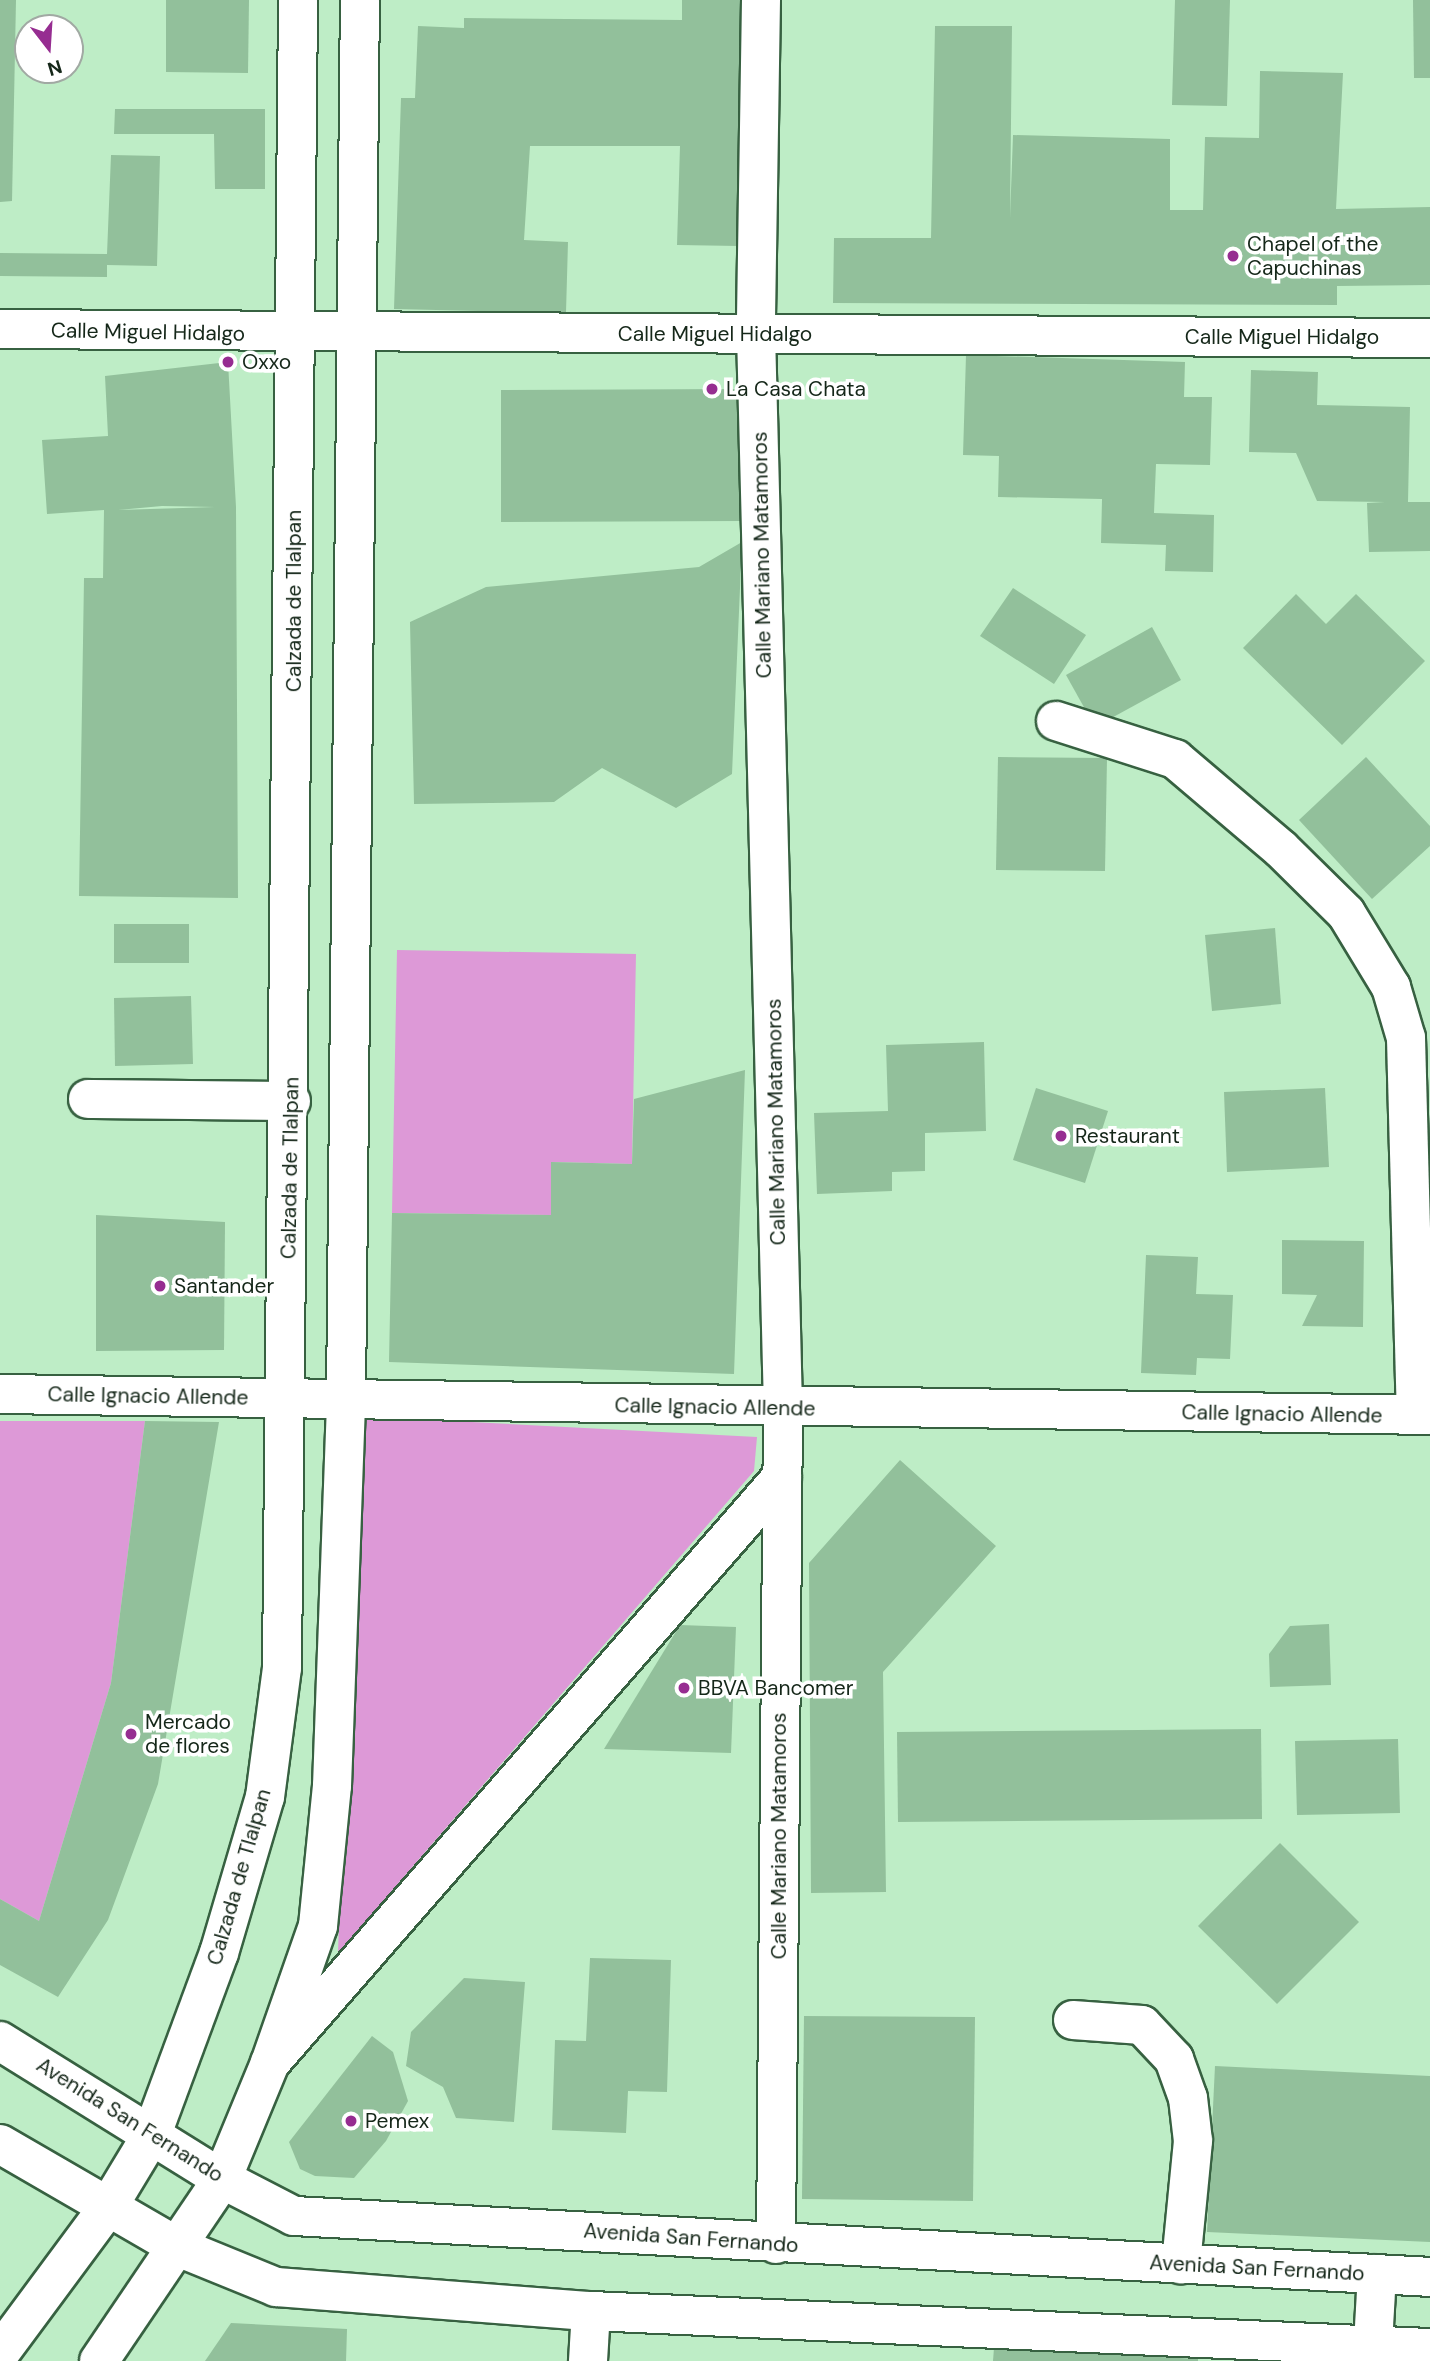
<!DOCTYPE html>
<style>
body{margin:0}
#map{position:relative;width:1430px;height:2361px;overflow:hidden;background:#beedc6;font-family:"DM Sans",sans-serif}
div>[style]{position:absolute}
.green>*{inset:0;background:#dd99d7}
.building>*{inset:0;background:#92c09b}
.roads{filter:drop-shadow(2px 0 #376141) drop-shadow(-2px 0 #376141) drop-shadow(0 2px #376141) drop-shadow(0 -2px #376141)}
.minor>*{height:38px;margin:-19px;padding:0 19px;transform-origin:19px;border-radius:19px;background:#fff}
.major>*{height:38px;margin:-19px;padding:0 19px;transform-origin:19px;border-radius:19px;background:#fff}
.dots>*{width:19px;height:19px;translate:-50% -50%;box-sizing:border-box;border:4px solid #fff;border-radius:50%}
span{translate:-50% -50%;white-space:nowrap;text-align:center;line-height:1.15;-webkit-text-stroke:7px #fff;paint-order:stroke}
.poi-label{font-size:21px;color:#152719}
.left{translate:0 -50%;text-align:left}
.street-label{font-size:21px;color:#152719}
.north{position:absolute;left:14px;top:14px;width:70px;height:70px;box-sizing:border-box;background:#fff;border:2px solid #a1a9a3;border-radius:50%;rotate:163deg;font-size:19px;font-weight:700;line-height:28px;text-align:center;color:#152719}
.north::after{content:'';display:block;margin:auto;width:24px;height:32px;background:#962d91;clip-path:polygon(50% 0,100% 100%,50% 72%,0 100%)}
</style>
<div id="map">
<div class="green">
<div style="clip-path:polygon(397px 950px,636px 954px,632px 1164px,552px 1162px,551px 1215px,392px 1213px)"></div>
<div style="clip-path:polygon(356px 1416px,757px 1437px,754px 1471px,338px 1953px)"></div>
<div style="clip-path:polygon(0 1421px,145px 1421px,111px 1683px,39px 1921px,0 1899px)"></div>
</div>
<div class="building">
<div style="clip-path:polygon(0 0,16px 0,12px 201px,0 202px)"></div>
<div style="clip-path:polygon(166px 0,249px 0,248px 73px,166px 72px)"></div>
<div style="clip-path:polygon(682px 0,744px 0,739px 246px,677px 245px,680px 146px,530px 146px,524px 240px,568px 242px,566px 313px,394px 309px,401px 98px,415px 98px,418px 26px,464px 28px,464px 18px,682px 20px)"></div>
<div style="clip-path:polygon(1175px 0,1230px 0,1227px 106px,1172px 105px)"></div>
<div style="clip-path:polygon(1413px 0,1430px 0,1430px 78px,1414px 78px)"></div>
<div style="clip-path:polygon(935px 26px,1012px 26px,1010px 218px,1013px 135px,1170px 139px,1170px 210px,1203px 210px,1205px 137px,1259px 138px,1260px 71px,1343px 73px,1336px 209px,1430px 207px,1430px 285px,1337px 286px,1337px 305px,833px 303px,834px 238px,931px 238px)"></div>
<div style="clip-path:polygon(115px 109px,265px 109px,265px 189px,215px 189px,214px 134px,114px 134px)"></div>
<div style="clip-path:polygon(111px 155px,160px 156px,157px 266px,107px 265px,107px 277px,0 276px,0 253px,107px 254px)"></div>
<div style="clip-path:polygon(966px 355px,1185px 362px,1184px 397px,1212px 397px,1210px 465px,1156px 464px,1154px 513px,1214px 515px,1213px 572px,1165px 571px,1166px 545px,1101px 543px,1102px 499px,998px 497px,999px 456px,963px 455px)"></div>
<div style="clip-path:polygon(evenodd,228px 362px,236px 507px,238px 898px,79px 896px,84px 578px,103px 578px,104px 510px,47px 514px,42px 440px,108px 436px,105px 376px,228px 362px,162px 506px,215px 507px,118px 510px,162px 506px)"></div>
<div style="clip-path:polygon(1251px 370px,1318px 372px,1317px 405px,1410px 407px,1408px 502px,1430px 502px,1430px 551px,1369px 552px,1367px 503px,1385px 502px,1317px 501px,1296px 453px,1249px 452px)"></div>
<div style="clip-path:polygon(740px 389px,740px 521px,501px 522px,501px 390px)"></div>
<div style="clip-path:polygon(742px 542px,732px 774px,676px 808px,602px 768px,554px 802px,414px 804px,410px 622px,486px 587px,699px 567px)"></div>
<div style="clip-path:polygon(1013px 588px,1086px 635px,1054px 684px,980px 636px)"></div>
<div style="clip-path:polygon(1296px 594px,1326px 624px,1356px 594px,1425px 661px,1342px 745px,1243px 648px)"></div>
<div style="clip-path:polygon(1152px 627px,1181px 680px,1095px 727px,1066px 675px)"></div>
<div style="clip-path:polygon(998px 757px,1107px 758px,1105px 871px,996px 870px)"></div>
<div style="clip-path:polygon(1366px 757px,1430px 826px,1430px 846px,1372px 899px,1299px 820px)"></div>
<div style="clip-path:polygon(114px 924px,189px 924px,189px 963px,114px 963px)"></div>
<div style="clip-path:polygon(1275px 928px,1281px 1004px,1212px 1011px,1205px 935px)"></div>
<div style="clip-path:polygon(191px 996px,193px 1064px,115px 1066px,114px 998px)"></div>
<div style="clip-path:polygon(984px 1042px,986px 1131px,925px 1133px,925px 1171px,892px 1172px,892px 1191px,817px 1194px,814px 1113px,888px 1111px,886px 1045px)"></div>
<div style="clip-path:polygon(745px 1070px,734px 1374px,389px 1362px,392px 1213px,551px 1215px,551px 1162px,632px 1164px,634px 1099px)"></div>
<div style="clip-path:polygon(1036px 1088px,1108px 1111px,1085px 1183px,1013px 1160px)"></div>
<div style="clip-path:polygon(1325px 1088px,1329px 1167px,1227px 1172px,1224px 1092px)"></div>
<div style="clip-path:polygon(96px 1215px,225px 1222px,224px 1350px,96px 1351px)"></div>
<div style="clip-path:polygon(1282px 1240px,1364px 1241px,1363px 1327px,1302px 1326px,1317px 1295px,1282px 1294px)"></div>
<div style="clip-path:polygon(1146px 1255px,1198px 1257px,1196px 1294px,1233px 1295px,1230px 1359px,1197px 1358px,1196px 1375px,1141px 1373px)"></div>
<div style="clip-path:polygon(145px 1421px,219px 1422px,158px 1784px,108px 1920px,58px 1997px,0 1965px,0 1899px,39px 1921px,111px 1683px)"></div>
<div style="clip-path:polygon(900px 1460px,996px 1546px,883px 1672px,886px 1892px,811px 1893px,809px 1563px)"></div>
<div style="clip-path:polygon(1329px 1624px,1331px 1685px,1270px 1687px,1269px 1654px,1290px 1626px)"></div>
<div style="clip-path:polygon(680px 1625px,736px 1627px,731px 1753px,604px 1749px)"></div>
<div style="clip-path:polygon(1261px 1729px,1262px 1819px,898px 1822px,897px 1732px)"></div>
<div style="clip-path:polygon(1398px 1739px,1400px 1813px,1297px 1815px,1295px 1741px)"></div>
<div style="clip-path:polygon(1280px 1843px,1359px 1922px,1277px 2004px,1198px 1926px)"></div>
<div style="clip-path:polygon(590px 1958px,671px 1960px,667px 2092px,628px 2091px,626px 2133px,552px 2130px,555px 2040px,586px 2041px)"></div>
<div style="clip-path:polygon(464px 1978px,525px 1982px,514px 2122px,456px 2118px,443px 2087px,406px 2066px,411px 2032px)"></div>
<div style="clip-path:polygon(804px 2016px,975px 2017px,973px 2201px,802px 2199px)"></div>
<div style="clip-path:polygon(372px 2036px,393px 2052px,408px 2101px,386px 2141px,354px 2178px,315px 2176px,300px 2169px,289px 2142px)"></div>
<div style="clip-path:polygon(1215px 2066px,1430px 2076px,1430px 2242px,1207px 2232px)"></div>
<div style="clip-path:polygon(231px 2323px,347px 2329px,346px 2361px,205px 2361px)"></div>
<div style="clip-path:polygon(994px 2348px,1198px 2359px,1198px 2361px,993px 2361px)"></div>
</div>
<div class="roads">
<div class="minor">
<div style="left:761px;top:0;width:333px;rotate:90.9deg"></div>
<div style="left:756px;top:333px;width:1075px;rotate:88.56deg"></div>
<div style="left:783px;top:1408px;width:836px;rotate:90.48deg"></div>
<div style="left:0;top:329px;width:1430px;rotate:0.36deg"></div>
<div style="left:1056px;top:721px;width:125px;rotate:17.7deg"></div>
<div style="left:1175px;top:759px;width:139px;rotate:40.3deg"></div>
<div style="left:1281px;top:849px;width:91px;rotate:44.6deg"></div>
<div style="left:1346px;top:913px;width:87px;rotate:58.7deg"></div>
<div style="left:1391px;top:987px;width:53px;rotate:73.6deg"></div>
<div style="left:1406px;top:1038px;width:377px;rotate:88.5deg"></div>
<div style="left:88px;top:1099px;width:203px;rotate:0.6deg"></div>
<div style="left:0;top:1394px;width:1430px;rotate:0.84deg"></div>
<div style="left:1073px;top:2020px;width:69px;rotate:4.1deg"></div>
<div style="left:1142px;top:2025px;width:47px;rotate:46.7deg"></div>
<div style="left:1174px;top:2059px;width:41px;rotate:70.3deg"></div>
<div style="left:1188px;top:2098px;width:43px;rotate:83.4deg"></div>
<div style="left:1193px;top:2141px;width:124px;rotate:95.6deg"></div>
<div style="left:270px;top:2063px;width:778px;rotate:-48.86deg"></div>
<div style="left:588px;top:2361px;width:50px;rotate:-86.6deg"></div>
<div style="left:1372px;top:2361px;width:87px;rotate:-86.7deg"></div>
</div>
<div class="major">
<div style="left:0;top:2041px;width:261px;rotate:31.9deg"></div>
<div style="left:222px;top:2179px;width:81px;rotate:27.2deg"></div>
<div style="left:294px;top:2216px;width:1138px;rotate:3.07deg"></div>
<div style="left:0;top:2144px;width:206px;rotate:30.1deg"></div>
<div style="left:178px;top:2247px;width:106px;rotate:22.2deg"></div>
<div style="left:276px;top:2287px;width:316px;rotate:4.4deg"></div>
<div style="left:591px;top:2311px;width:840px;rotate:2.53deg"></div>
<div style="left:0;top:2353px;width:182px;rotate:-53.5deg"></div>
<div style="left:108px;top:2207px;width:85px;rotate:-58.9deg"></div>
<div style="left:152px;top:2134px;width:193px;rotate:-69.7deg"></div>
<div style="left:219px;top:1953px;width:163px;rotate:-73.6deg"></div>
<div style="left:265px;top:1797px;width:130px;rotate:-82.5deg"></div>
<div style="left:282px;top:1668px;width:1668px;rotate:-89.45deg"></div>
<div style="left:99px;top:2361px;width:220px;rotate:-55.9deg"></div>
<div style="left:222px;top:2179px;width:126px;rotate:-67.5deg"></div>
<div style="left:270px;top:2063px;width:145px;rotate:-70.7deg"></div>
<div style="left:318px;top:1926px;width:141px;rotate:-84.3deg"></div>
<div style="left:332px;top:1786px;width:387px;rotate:-87.9deg"></div>
<div style="left:346px;top:1399px;width:1399px;rotate:-89.43deg"></div>
</div>
</div>
<div class="dots">
<div style="left:1233px;top:256px;background:#962d91"></div>
<div style="left:228px;top:362px;background:#962d91"></div>
<div style="left:712px;top:389px;background:#962d91"></div>
<div style="left:1061px;top:1136px;background:#962d91"></div>
<div style="left:160px;top:1286px;background:#962d91"></div>
<div style="left:684px;top:1688px;background:#962d91"></div>
<div style="left:131px;top:1734px;background:#962d91"></div>
<div style="left:351px;top:2121px;background:#962d91"></div>
</div>
<div class="poi-label">
<span class="left" style="left:1247px;top:256px">Chapel of the<br>Capuchinas</span>
<span class="left" style="left:242px;top:362px">Oxxo</span>
<span class="left" style="left:726px;top:389px">La Casa Chata</span>
<span class="left" style="left:1075px;top:1136px">Restaurant</span>
<span class="left" style="left:174px;top:1286px">Santander</span>
<span class="left" style="left:698px;top:1688px">BBVA Bancomer</span>
<span class="left" style="left:145px;top:1734px">Mercado<br>de flores</span>
<span class="left" style="left:365px;top:2121px">Pemex</span>
</div>
<div class="street-label">
<span style="left:148px;top:332px;rotate:1deg">Calle Miguel Hidalgo</span>
<span style="left:715px;top:334px">Calle Miguel Hidalgo</span>
<span style="left:1282px;top:337px">Calle Miguel Hidalgo</span>
<span style="left:762px;top:555px;rotate:-91deg">Calle Mariano Matamoros</span>
<span style="left:294px;top:601px;rotate:-90deg">Calzada de Tlalpan</span>
<span style="left:776px;top:1122px;rotate:-91deg">Calle Mariano Matamoros</span>
<span style="left:290px;top:1168px;rotate:-89deg">Calzada de Tlalpan</span>
<span style="left:148px;top:1396px;rotate:1deg">Calle Ignacio Allende</span>
<span style="left:715px;top:1407px;rotate:1deg">Calle Ignacio Allende</span>
<span style="left:1282px;top:1414px;rotate:1deg">Calle Ignacio Allende</span>
<span style="left:779px;top:1836px;rotate:-90deg">Calle Mariano Matamoros</span>
<span style="left:239px;top:1877px;rotate:-74deg">Calzada de Tlalpan</span>
<span style="left:130px;top:2120px;rotate:32deg">Avenida San Fernando</span>
<span style="left:691px;top:2238px;rotate:4deg">Avenida San Fernando</span>
<span style="left:1257px;top:2268px;rotate:3deg">Avenida San Fernando</span>
</div>
<div class="north">N</div>
</div>
